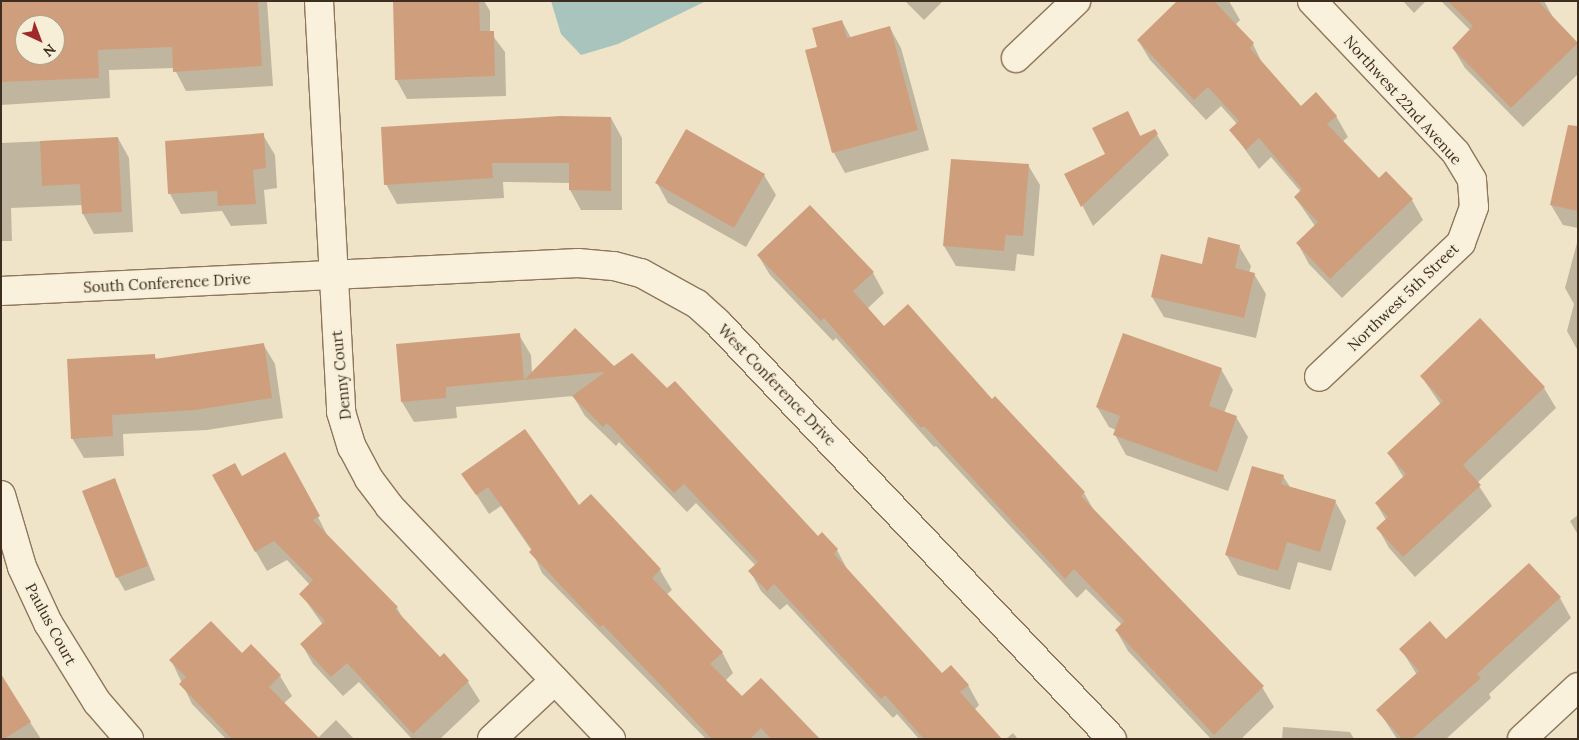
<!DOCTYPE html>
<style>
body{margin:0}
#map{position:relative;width:1579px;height:740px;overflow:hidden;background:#f0e4c8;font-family:Lora,serif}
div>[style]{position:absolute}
.water>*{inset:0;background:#a9c4bc}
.shadow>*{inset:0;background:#0003}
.building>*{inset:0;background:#cf9f7d}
.roads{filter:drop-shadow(1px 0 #8d765c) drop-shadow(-1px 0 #8d765c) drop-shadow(0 1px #8d765c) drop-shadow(0 -1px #8d765c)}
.minor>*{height:28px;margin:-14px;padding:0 14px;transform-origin:14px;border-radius:14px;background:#faf1dc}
span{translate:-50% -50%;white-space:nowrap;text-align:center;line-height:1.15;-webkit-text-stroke:4px #f7eed8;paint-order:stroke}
.street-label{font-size:15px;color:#3d2e20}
.frame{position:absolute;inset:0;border:2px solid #3d2e20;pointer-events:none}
.north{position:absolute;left:15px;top:15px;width:50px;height:50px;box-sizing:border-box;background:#f7eed8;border:1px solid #ada18e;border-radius:50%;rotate:137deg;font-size:14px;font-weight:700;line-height:20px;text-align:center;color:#3d2e20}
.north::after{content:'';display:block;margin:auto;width:18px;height:22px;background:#9e2a2b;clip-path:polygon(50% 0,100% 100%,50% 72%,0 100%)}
</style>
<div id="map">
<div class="water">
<div style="clip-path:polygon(551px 1px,706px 1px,618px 44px,581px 55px,561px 34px)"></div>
</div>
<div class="shadow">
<div style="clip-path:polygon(evenodd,1px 1px,267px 1px,273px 86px,186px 91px,174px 68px,109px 70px,110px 98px,1px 105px,1px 1px,25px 25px,55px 25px,55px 55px,25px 55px,25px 25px)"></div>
<div style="clip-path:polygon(394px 1px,484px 1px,490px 11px,490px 32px,505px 52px,506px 96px,407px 99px,396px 79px)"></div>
<div style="clip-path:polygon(905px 1px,943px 1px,924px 20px)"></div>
<div style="clip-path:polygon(1179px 1px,1229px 1px,1240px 20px,1235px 25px,1253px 44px,1263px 65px,1301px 108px,1336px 116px,1348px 137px,1342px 142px,1379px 180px,1412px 200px,1423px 220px,1342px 298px,1309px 264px,1298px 244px,1315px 226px,1295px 197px,1301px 192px,1271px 157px,1259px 169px,1231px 130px,1238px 125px,1221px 106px,1206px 120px,1150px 60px,1138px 40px)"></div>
<div style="clip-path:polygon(1403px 1px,1426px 1px,1414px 13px)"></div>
<div style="clip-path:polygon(1441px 1px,1544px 1px,1554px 19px,1578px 44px,1578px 74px,1523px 127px,1465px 68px,1453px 48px,1471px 31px)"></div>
<div style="clip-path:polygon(842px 21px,851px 38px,890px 28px,901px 48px,929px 150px,845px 173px,834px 153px,806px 51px,818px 47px)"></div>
<div style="clip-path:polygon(1127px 112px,1141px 137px,1157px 135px,1169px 155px,1093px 226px,1066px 174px,1107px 154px)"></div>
<div style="clip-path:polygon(611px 118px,622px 138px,622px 210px,581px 210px,570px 190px,570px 183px,503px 182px,504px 198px,397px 204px,386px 184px)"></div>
<div style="clip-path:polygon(263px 135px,275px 155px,277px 188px,264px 190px,267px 224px,231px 226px,222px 211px,181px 214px,170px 194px)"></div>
<div style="clip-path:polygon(118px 138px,129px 158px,133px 232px,94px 234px,83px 214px,82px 205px,11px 208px,12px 241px,1px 241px,1px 143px)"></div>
<div style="clip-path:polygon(1028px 165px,1040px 185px,1034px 256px,1017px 254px,1015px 271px,956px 266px,944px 246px)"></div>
<div style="clip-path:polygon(1578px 167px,1578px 228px,1563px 225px,1551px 205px)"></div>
<div style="clip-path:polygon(764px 175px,776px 195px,746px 247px,668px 203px,657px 183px)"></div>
<div style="clip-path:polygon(1578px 239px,1578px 351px,1567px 331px,1574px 304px,1565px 288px)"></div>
<div style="clip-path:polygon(1239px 246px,1251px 266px,1249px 273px,1254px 274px,1266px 294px,1256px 338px,1164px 317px,1152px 297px)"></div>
<div style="clip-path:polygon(758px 255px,873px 273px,884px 293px,867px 309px,883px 327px,992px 401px,1084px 493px,1096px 514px,1262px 687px,1274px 707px,1241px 739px,1211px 739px,1128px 651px,1116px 630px,1122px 625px,1086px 589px,1077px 598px,936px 446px,934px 447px,836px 338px,833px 341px,770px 275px)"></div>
<div style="clip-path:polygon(1479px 320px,1544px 388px,1556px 408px,1477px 483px,1492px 506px,1415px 577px,1389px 548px,1378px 528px,1386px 520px,1376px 503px,1404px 478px,1389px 454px,1441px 405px,1421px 376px)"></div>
<div style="clip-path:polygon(519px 335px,531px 355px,532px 373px,614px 367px,818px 537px,822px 534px,837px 550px,848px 571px,942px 674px,968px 685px,979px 705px,974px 710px,1000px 739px,919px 739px,897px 714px,893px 718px,787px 604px,780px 610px,761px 591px,750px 571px,756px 566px,696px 503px,687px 512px,619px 442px,616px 446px,585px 416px,573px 396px,456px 407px,457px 418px,414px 422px,402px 402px)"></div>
<div style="clip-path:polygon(263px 344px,275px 364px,283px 418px,207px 430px,123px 434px,124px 456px,84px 458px,72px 438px,154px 355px,157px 360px)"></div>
<div style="clip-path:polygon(1221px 369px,1233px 390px,1224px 413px,1236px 417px,1248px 437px,1228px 491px,1126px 455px,1115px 435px,1116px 430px,1109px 427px,1097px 407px)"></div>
<div style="clip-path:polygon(296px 473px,328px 537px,397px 608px,405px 622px,439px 659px,443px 655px,468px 682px,480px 701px,440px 739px,412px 739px,359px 682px,343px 696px,313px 664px,302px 645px,323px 625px,301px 594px,310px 585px,287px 560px,267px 571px,256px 552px,242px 477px)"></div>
<div style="clip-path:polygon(463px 474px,579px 507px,660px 570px,672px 590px,666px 595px,722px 652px,733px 673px,725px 681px,742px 698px,816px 739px,706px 739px,542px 573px,532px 551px,501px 506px,489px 514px)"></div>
<div style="clip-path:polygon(1283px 476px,1290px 487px,1335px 501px,1346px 521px,1331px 571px,1298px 562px,1290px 590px,1238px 575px,1226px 554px)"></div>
<div style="clip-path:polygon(115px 480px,155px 580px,125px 591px,117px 577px)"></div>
<div style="clip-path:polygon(1578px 515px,1578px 535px,1570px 521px)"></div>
<div style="clip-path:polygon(1529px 564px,1560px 598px,1571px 618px,1489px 694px,1491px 698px,1446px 739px,1397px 739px,1378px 710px,1417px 675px,1401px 649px,1446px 641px)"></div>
<div style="clip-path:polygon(242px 655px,280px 676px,292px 696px,283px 704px,318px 738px,336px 720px,354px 739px,226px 739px,192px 704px,171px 660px)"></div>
<div style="clip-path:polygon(9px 690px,41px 739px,1px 739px)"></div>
<div style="clip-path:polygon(1283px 727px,1350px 732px,1354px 739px,1282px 739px)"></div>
<div style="clip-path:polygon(1013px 733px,1018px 739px,1006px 739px)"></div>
</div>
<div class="building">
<div style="clip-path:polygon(evenodd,1px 1px,258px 1px,262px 66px,173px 72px,172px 47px,98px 50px,99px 78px,1px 82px,1px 1px,25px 25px,55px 25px,55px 55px,25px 55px,25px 25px)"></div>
<div style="clip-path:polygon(393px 1px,479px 1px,480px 31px,494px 31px,495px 76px,395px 80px)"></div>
<div style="clip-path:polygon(1177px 1px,1214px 1px,1254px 43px,1250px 48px,1301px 106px,1316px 92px,1337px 116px,1327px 124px,1379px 178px,1386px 171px,1413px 199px,1330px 279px,1296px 243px,1318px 222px,1294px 197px,1302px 189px,1259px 138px,1246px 150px,1229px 130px,1239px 121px,1208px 87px,1194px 100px,1137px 40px)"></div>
<div style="clip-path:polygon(1448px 1px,1538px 1px,1578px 43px,1511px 108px,1452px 48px,1473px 26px)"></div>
<div style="clip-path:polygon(842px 20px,847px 38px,890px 26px,918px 130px,832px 153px,805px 50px,817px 47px,812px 28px)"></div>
<div style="clip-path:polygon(1128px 111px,1140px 136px,1155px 129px,1158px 134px,1081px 207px,1064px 174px,1105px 154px,1092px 128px)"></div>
<div style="clip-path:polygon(560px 116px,611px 117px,611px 191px,569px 190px,569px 163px,492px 163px,493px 178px,384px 185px,381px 127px)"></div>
<div style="clip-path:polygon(1568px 125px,1578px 126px,1578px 211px,1550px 205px)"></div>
<div style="clip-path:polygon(686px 129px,765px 174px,734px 228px,655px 183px)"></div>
<div style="clip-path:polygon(264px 133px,266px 168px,253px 170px,256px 204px,218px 206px,217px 191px,168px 194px,165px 141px)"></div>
<div style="clip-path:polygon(118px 137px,122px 212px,82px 214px,80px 184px,42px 186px,40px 141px)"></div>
<div style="clip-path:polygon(951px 159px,1029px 164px,1023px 236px,1006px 235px,1004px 251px,943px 246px)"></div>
<div style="clip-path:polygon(810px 205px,874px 272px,853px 291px,884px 326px,908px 304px,992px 399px,995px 396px,1085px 492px,1081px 496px,1264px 686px,1214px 735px,1115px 630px,1124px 621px,1074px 569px,1065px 579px,924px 426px,921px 428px,824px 318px,821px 321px,757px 255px)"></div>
<div style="clip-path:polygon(1208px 237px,1240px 245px,1235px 268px,1255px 273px,1244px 318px,1151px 297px,1161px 254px,1202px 264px)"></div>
<div style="clip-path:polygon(1480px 318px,1545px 387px,1463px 465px,1481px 485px,1403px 557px,1376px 528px,1388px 517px,1375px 503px,1406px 474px,1387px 453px,1443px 401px,1420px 376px)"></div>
<div style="clip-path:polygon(575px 328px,614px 366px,632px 353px,667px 388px,675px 381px,818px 536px,822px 532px,838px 549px,834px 554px,942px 673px,951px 665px,969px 685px,960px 692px,1002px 739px,924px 739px,885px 695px,881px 699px,774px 584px,767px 591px,748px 571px,758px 562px,684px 484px,674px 493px,607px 423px,603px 427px,572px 396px,605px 372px,446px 387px,446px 398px,401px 402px,396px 344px,520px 333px,524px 380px)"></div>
<div style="clip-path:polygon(1123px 333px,1222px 368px,1209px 406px,1237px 416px,1217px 472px,1113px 435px,1120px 416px,1096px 407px)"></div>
<div style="clip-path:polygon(264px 343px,272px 398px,195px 410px,112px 415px,113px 436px,71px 439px,67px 359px,155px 354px,155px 359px)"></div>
<div style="clip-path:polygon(525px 429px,579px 505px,591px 494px,661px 569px,652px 578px,723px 652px,710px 664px,742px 696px,761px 678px,820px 739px,771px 739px,761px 728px,750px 739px,712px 739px,603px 625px,600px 627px,529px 552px,532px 549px,488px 487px,476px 495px,461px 474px)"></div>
<div style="clip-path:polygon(285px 452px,320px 516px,313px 520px,398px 607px,395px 609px,440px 657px,444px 653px,469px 681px,413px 734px,347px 663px,331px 677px,300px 644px,325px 621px,299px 594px,313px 580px,274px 541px,255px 552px,212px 475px,235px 463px,242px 476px)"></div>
<div style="clip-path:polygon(1252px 466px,1284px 475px,1281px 484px,1336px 500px,1320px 552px,1287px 542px,1278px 571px,1225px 555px)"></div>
<div style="clip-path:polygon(115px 478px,148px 566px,116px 578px,82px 491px)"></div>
<div style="clip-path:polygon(1529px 563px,1561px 597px,1477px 674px,1481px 678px,1412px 739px,1402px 739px,1376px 710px,1419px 671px,1399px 649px,1430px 621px,1446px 639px)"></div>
<div style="clip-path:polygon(211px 621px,242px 653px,251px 644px,281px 675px,269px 687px,320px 739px,232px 739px,179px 684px,186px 677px,169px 660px)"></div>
<div style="clip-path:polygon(1px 674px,31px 722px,4px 739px,1px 739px)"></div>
</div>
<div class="roads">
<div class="minor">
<div style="left:319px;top:1px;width:412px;rotate:86.9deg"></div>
<div style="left:341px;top:412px;width:37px;rotate:73deg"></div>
<div style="left:352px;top:447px;width:36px;rotate:62deg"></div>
<div style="left:369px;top:479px;width:34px;rotate:53deg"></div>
<div style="left:389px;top:506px;width:322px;rotate:46.4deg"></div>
<div style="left:1312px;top:1px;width:209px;rotate:46.5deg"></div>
<div style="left:1456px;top:153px;width:31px;rotate:59deg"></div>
<div style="left:1472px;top:180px;width:27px;rotate:86deg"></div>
<div style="left:1474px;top:207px;width:38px;rotate:110deg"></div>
<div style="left:1461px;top:243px;width:195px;rotate:136.7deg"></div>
<div style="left:1016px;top:58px;width:83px;rotate:-43.5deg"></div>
<div style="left:1px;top:291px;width:578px;rotate:-2.78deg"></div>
<div style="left:578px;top:263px;width:36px;rotate:5deg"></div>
<div style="left:614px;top:266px;width:28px;rotate:15deg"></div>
<div style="left:641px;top:273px;width:64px;rotate:29deg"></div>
<div style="left:697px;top:304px;width:27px;rotate:42deg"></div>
<div style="left:717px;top:322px;width:574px;rotate:46.55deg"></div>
<div style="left:1px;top:495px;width:75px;rotate:73.7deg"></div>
<div style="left:22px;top:567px;width:62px;rotate:65.1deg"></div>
<div style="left:48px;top:623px;width:93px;rotate:58.2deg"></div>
<div style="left:97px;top:702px;width:49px;rotate:49.1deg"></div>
<div style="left:492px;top:739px;width:86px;rotate:-43.1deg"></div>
<div style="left:1522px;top:739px;width:76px;rotate:-42.9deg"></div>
</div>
</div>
<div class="street-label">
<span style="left:1403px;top:100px;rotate:48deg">Northwest 22nd Avenue</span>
<span style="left:167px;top:283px;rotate:-3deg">South Conference Drive</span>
<span style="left:1403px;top:297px;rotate:-44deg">Northwest 5th Street</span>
<span style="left:341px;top:375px;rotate:-96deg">Denny Court</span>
<span style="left:777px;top:385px;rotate:46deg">West Conference Drive</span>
<span style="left:51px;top:624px;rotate:62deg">Paulus Court</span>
</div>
<div class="frame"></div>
<div class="north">N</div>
</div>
